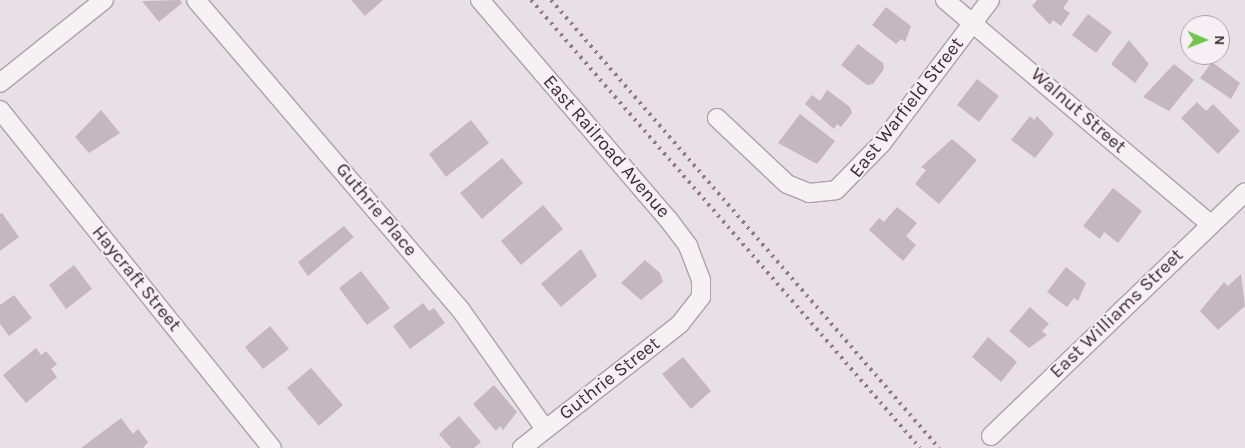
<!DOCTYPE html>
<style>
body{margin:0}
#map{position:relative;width:1245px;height:448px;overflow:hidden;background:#e8e0e4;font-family:Karla,sans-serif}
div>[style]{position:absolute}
.building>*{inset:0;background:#c4b8be}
.roads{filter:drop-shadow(1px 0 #aea2a8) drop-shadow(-1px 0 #aea2a8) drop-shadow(0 1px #aea2a8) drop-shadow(0 -1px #aea2a8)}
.minor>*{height:18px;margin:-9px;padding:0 9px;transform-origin:9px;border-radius:9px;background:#f6f2f4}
.rail>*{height:4px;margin-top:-2px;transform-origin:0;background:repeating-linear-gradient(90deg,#907b86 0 2.5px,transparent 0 7.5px)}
span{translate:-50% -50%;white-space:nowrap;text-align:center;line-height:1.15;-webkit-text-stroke:4px #f6eff3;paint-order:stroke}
.street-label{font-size:19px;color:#3e2a34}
.north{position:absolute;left:1180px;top:15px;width:50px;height:50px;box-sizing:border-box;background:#f6eff3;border:1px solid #aca0a7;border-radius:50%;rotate:91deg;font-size:14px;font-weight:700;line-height:20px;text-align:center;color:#3e2a34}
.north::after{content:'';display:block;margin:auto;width:18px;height:22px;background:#71c44e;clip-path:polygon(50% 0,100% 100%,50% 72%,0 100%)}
</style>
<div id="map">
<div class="building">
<div style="clip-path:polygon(180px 0,182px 3px,159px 22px,142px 1px)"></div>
<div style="clip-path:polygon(351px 0,383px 0,365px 16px)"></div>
<div style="clip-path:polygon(1037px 0,1069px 0,1063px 8px,1070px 13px,1061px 26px,1053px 20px,1050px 25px,1032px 6px)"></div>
<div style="clip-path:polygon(886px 7px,911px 26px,905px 42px,901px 39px,896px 44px,872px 25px)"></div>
<div style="clip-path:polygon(1088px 14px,1112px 32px,1096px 53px,1072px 35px)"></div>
<div style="clip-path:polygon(1129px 40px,1149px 64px,1135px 83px,1111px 64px)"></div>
<div style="clip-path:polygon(858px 44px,883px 63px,884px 69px,873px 84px,867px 85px,841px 65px)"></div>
<div style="clip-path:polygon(1212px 62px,1240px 83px,1231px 99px,1200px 78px)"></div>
<div style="clip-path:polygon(1174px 64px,1194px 80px,1169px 111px,1143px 97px)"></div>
<div style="clip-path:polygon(977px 79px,999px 96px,979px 122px,957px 105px)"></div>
<div style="clip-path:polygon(827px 90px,850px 107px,852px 113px,841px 127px,837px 124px,834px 129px,805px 104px,812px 95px,820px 101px)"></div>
<div style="clip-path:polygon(1197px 102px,1206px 111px,1213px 104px,1240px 131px,1218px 154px,1181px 118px)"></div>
<div style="clip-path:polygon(101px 110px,120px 133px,89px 153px,75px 137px)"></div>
<div style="clip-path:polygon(800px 114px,835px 141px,817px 164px,778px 143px)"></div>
<div style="clip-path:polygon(1030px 116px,1034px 120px,1037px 116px,1054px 134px,1035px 158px,1011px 140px)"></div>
<div style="clip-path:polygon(471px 120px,489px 143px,446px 177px,429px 154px)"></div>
<div style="clip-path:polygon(952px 139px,977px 160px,939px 204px,915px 184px,926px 170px,921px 167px)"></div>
<div style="clip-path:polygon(502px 158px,523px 183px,482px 219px,460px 193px)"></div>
<div style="clip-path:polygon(1113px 188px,1142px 211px,1118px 243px,1104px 232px,1100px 239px,1083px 226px)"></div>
<div style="clip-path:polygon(543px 205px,563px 229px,521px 265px,501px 241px)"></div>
<div style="clip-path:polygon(897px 207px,917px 223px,906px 236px,916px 245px,903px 261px,869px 230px,879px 218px,884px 222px)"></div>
<div style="clip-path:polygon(2px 213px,19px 237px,0 251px,0 214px)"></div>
<div style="clip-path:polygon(344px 226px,354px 237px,308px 276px,298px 262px)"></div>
<div style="clip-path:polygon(581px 249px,597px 276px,561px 307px,541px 284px)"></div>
<div style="clip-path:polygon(645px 260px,660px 273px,663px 282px,641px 300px,621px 283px)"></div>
<div style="clip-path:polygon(74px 265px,92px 289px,66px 309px,49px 285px)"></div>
<div style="clip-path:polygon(1066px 267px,1086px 283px,1078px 301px,1074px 298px,1067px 307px,1047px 292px)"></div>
<div style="clip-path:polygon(361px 271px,390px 308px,367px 325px,339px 288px)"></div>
<div style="clip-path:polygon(1241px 274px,1245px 306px,1218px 330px,1200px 311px,1224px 282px,1228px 286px)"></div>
<div style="clip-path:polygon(14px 295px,32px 318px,9px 336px,0 324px,0 305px)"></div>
<div style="clip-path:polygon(423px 303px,429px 311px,434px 308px,445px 323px,410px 349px,393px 326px)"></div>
<div style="clip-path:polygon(1030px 307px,1049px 324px,1042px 331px,1047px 335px,1029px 348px,1009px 331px)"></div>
<div style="clip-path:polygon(270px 326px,289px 349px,263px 369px,245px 347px)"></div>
<div style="clip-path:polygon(988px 337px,1017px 362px,1001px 382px,972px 357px)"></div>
<div style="clip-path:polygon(36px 348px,41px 355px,46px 351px,57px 364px,51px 369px,57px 377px,26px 403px,3px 375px)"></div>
<div style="clip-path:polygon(683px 357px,711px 391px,691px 409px,662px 374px)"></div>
<div style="clip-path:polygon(311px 368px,343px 405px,319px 426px,287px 388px)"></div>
<div style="clip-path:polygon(494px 385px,517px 412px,503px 430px,500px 426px,496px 431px,473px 404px)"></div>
<div style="clip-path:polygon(459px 416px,481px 442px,474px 448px,451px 448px,439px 434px)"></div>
<div style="clip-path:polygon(121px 418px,133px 434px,138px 429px,148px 442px,143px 448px,81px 448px)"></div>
</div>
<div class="roads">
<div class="minor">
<div style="left:196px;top:0;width:406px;rotate:49.5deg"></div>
<div style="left:460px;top:309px;width:147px;rotate:54.7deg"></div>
<div style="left:480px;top:0;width:289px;rotate:49.4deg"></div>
<div style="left:668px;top:219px;width:34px;rotate:53deg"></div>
<div style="left:688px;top:246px;width:36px;rotate:69deg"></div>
<div style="left:701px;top:280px;width:17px;rotate:90deg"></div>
<div style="left:701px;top:297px;width:34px;rotate:128deg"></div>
<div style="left:680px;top:324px;width:201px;rotate:141.9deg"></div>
<div style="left:945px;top:0;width:347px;rotate:40.2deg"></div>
<div style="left:0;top:83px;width:133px;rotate:-38.6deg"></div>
<div style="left:0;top:110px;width:434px;rotate:51.2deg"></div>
<div style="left:717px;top:118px;width:96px;rotate:43.3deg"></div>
<div style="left:787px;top:184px;width:24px;rotate:22deg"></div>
<div style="left:809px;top:193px;width:27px;rotate:-6deg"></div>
<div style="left:836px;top:190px;width:66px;rotate:-45.6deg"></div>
<div style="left:882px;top:143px;width:179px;rotate:-52.9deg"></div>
<div style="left:991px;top:436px;width:352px;rotate:-43.8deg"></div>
</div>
</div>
<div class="rail">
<div style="left:531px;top:0;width:593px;rotate:49.03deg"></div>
<div style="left:551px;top:0;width:593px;rotate:49.11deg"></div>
</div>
<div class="street-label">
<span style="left:907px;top:108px;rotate:-52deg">East Warfield Street</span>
<span style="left:1078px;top:111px;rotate:41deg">Walnut Street</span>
<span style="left:606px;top:147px;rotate:49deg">East Railroad Avenue</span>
<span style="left:376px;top:210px;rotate:50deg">Guthrie Place</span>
<span style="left:136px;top:279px;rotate:51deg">Haycraft Street</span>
<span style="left:1117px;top:314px;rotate:-44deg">East Williams Street</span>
<span style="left:610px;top:379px;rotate:-38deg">Guthrie Street</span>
</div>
<div class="north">N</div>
</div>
